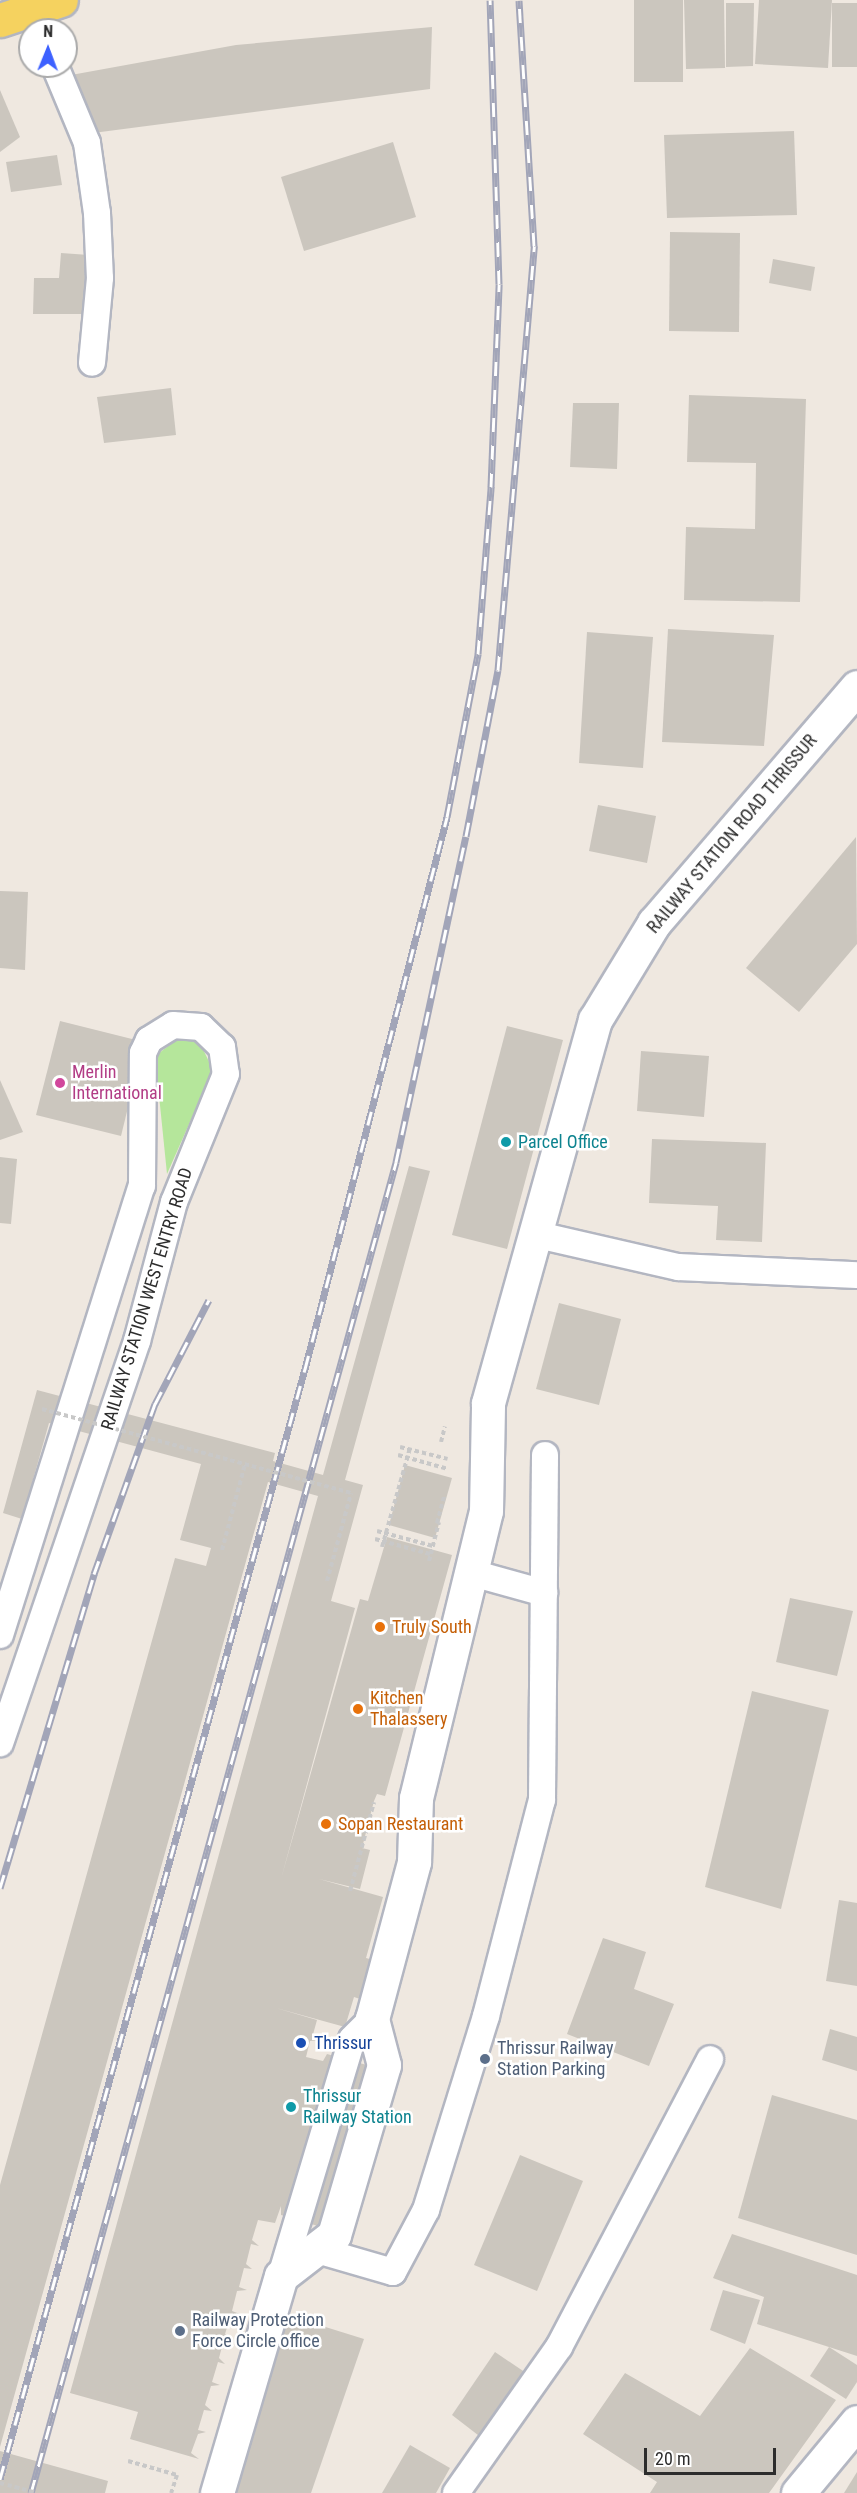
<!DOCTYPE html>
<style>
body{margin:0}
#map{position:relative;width:857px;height:2493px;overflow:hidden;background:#efe8e0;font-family:"Roboto Condensed",sans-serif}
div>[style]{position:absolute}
.green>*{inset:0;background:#b5e69b}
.building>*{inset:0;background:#cbc6be}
.path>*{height:4px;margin-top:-2px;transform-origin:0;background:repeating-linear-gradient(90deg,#c8c8c8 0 4.5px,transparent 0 7.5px)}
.roads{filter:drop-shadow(2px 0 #b3b6c1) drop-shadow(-2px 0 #b3b6c1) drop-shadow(0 2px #b3b6c1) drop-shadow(0 -2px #b3b6c1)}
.lane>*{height:26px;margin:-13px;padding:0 13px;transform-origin:13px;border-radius:13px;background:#fff}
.street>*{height:33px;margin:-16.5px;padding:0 16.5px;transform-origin:16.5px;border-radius:16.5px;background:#fff}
.secondary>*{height:33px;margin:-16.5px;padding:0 16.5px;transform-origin:16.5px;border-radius:16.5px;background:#fff}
.primary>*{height:33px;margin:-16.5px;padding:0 16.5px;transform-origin:16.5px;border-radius:16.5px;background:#f5d25f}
.rail>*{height:7px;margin-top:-3.5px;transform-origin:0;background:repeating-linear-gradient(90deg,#fff 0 14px,#a2a5b8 0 28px);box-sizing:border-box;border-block:2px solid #a2a5b8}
.path-bridge>*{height:4px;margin-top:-2px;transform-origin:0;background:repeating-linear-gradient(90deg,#c8c8c8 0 4.5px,transparent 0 7.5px)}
.dots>*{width:16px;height:16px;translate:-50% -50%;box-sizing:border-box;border:3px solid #fff;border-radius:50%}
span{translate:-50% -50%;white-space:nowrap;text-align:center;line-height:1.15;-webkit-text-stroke:5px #fff;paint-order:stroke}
.street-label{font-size:18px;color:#2d2d2d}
.hotel-label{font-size:18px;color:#b23c85}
.left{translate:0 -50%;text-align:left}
.culture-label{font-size:18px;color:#0d838f}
.food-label{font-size:18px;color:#c56008}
.transit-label{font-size:18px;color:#164399}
.service-label{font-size:18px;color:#4e5e75}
.north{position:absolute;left:18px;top:18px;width:60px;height:60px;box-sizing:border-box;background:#fff;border:2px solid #ababab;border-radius:50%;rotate:1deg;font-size:16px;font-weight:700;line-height:24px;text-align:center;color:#2d2d2d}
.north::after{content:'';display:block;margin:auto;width:21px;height:27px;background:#3d61ff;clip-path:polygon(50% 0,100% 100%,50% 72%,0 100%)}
.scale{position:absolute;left:644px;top:2448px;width:132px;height:27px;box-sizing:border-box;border:3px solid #2d2d2d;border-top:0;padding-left:8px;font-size:18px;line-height:21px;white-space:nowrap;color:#2d2d2d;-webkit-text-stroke:4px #fff;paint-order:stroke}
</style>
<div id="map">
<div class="green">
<div style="clip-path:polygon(179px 1038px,200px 1043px,213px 1070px,167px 1174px,155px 1056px)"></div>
</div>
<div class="building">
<div style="clip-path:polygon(634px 0,683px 0,683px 82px,634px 82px)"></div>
<div style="clip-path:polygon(684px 0,724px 0,725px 68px,686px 69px)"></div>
<div style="clip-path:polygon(759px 0,832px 0,828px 68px,755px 64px)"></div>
<div style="clip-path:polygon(726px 3px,754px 3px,753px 66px,726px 67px)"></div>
<div style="clip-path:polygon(832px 3px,857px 3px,857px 67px,832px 67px)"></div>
<div style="clip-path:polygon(432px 27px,430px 89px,93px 133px,71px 75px,236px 45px)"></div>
<div style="clip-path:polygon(0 90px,20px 137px,0 152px)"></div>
<div style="clip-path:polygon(794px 131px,797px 215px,667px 218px,664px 135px)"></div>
<div style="clip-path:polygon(393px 142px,416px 217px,304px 251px,281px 177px)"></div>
<div style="clip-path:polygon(57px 155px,62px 185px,11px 192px,6px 162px)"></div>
<div style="clip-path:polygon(670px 232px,740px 233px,739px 332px,669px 331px)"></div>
<div style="clip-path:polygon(61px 253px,89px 255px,88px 314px,33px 314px,34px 278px,59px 278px)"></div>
<div style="clip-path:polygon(773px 259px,815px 267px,811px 291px,769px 283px)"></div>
<div style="clip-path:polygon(171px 388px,176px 435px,104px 443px,97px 397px)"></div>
<div style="clip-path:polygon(689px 395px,806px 399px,800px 602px,684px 600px,686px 527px,755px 529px,756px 463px,687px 462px)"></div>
<div style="clip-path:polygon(573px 403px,619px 403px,617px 469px,570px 467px)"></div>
<div style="clip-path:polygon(668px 629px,774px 635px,764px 746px,662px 742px)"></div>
<div style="clip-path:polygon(587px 632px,653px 637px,643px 768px,579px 763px)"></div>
<div style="clip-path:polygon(598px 805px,656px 816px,647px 863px,589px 851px)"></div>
<div style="clip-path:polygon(856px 837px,857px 944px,799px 1012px,746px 968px)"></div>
<div style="clip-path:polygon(0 891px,28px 892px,25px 970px,0 968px)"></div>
<div style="clip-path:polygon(60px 1021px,144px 1042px,121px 1136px,36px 1115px)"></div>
<div style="clip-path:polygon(507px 1026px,563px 1040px,507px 1249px,452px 1235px)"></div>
<div style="clip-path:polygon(641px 1051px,709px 1056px,704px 1117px,637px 1111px)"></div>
<div style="clip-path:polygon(0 1080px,23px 1132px,0 1140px)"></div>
<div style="clip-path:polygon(652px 1139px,766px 1143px,762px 1242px,716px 1240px,718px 1206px,649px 1203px)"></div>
<div style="clip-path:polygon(0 1157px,17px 1159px,11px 1224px,0 1223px)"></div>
<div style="clip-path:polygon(409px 1166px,430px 1171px,345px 1480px,363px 1485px,331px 1601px,355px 1608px,281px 1879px,360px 1599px,368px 1601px,387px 1537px,452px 1555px,385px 1796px,377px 1794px,374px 1801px,362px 1848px,370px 1850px,360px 1889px,319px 1879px,383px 1897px,366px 1958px,377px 1961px,366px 2001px,354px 1997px,345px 2027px,276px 2008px,317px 2020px,312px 2038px,320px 2040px,310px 2041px,306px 2057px,323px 2061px,327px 2054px,374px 2067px,328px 2229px,281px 2215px,281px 2206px,275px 2223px,258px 2220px,252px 2240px,259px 2246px,251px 2244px,246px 2264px,252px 2269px,244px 2268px,239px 2287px,247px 2290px,237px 2291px,232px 2311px,240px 2314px,231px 2315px,225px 2334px,232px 2340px,224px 2339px,219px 2358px,225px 2364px,218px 2362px,212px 2382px,220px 2385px,211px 2386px,205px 2405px,212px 2411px,204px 2410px,198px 2430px,206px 2432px,198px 2434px,191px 2453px,199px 2459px,130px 2439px,138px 2412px,70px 2393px,318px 1496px,268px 1482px,0 2447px,0 2185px,175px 1558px,206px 1566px,211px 1548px,180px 1540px,201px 1464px,49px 1423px,22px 1519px,3px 1513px,37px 1390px,275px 1453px,273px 1461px,323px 1475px)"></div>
<div style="clip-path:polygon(559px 1303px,621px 1319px,599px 1405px,536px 1389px)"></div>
<div style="clip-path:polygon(405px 1465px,452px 1478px,435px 1538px,389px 1525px)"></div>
<div style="clip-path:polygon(790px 1598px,853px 1611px,837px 1676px,776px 1662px)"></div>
<div style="clip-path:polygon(752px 1691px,829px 1710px,781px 1909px,705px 1887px)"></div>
<div style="clip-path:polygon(839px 1900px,857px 1903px,857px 1986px,826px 1981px)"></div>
<div style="clip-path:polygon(603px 1938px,646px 1952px,634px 1989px,674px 2004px,649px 2066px,567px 2034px)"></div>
<div style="clip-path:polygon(830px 2029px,857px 2037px,857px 2071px,822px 2060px)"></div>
<div style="clip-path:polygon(772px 2095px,857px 2120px,857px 2255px,738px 2218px)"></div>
<div style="clip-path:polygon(520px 2155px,583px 2181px,537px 2291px,474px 2265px)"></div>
<div style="clip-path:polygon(732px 2234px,857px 2275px,857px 2356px,757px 2324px,764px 2297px,713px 2278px)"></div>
<div style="clip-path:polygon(723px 2290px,760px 2300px,745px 2344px,710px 2330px)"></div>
<div style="clip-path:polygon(287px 2315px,364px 2339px,311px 2493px,237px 2493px)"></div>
<div style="clip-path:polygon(829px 2347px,857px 2365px,857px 2382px,846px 2399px,810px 2376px)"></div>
<div style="clip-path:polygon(750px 2348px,836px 2400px,769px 2493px,650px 2493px,657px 2482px,583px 2434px,625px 2373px,700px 2416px)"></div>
<div style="clip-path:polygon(495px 2352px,532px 2377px,487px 2442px,452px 2415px)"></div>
<div style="clip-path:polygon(410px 2445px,450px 2468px,436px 2493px,382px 2493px)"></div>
<div style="clip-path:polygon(0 2451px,108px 2481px,105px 2493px,0 2493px)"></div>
<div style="clip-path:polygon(857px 2472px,857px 2493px,844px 2493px)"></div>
</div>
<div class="path">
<div style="left:441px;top:1442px;width:16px;rotate:-76deg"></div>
<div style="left:400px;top:1447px;width:49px;rotate:14deg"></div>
<div style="left:398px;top:1455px;width:52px;rotate:15.6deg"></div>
<div style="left:437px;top:1523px;width:28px;rotate:-75deg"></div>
<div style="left:377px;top:1531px;width:58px;rotate:15deg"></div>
<div style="left:375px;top:1539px;width:57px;rotate:15.3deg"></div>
<div style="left:382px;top:1547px;width:103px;rotate:-74.2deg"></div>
<div style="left:222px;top:1550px;width:89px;rotate:-75deg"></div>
<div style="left:429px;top:1561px;width:40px;rotate:-75.6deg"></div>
<div style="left:327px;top:1581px;width:91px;rotate:-74.7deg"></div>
<div style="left:350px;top:1891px;width:92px;rotate:-74.9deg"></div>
<div style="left:128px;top:2461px;width:51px;rotate:15.9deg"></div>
<div style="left:177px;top:2475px;width:19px;rotate:108deg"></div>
</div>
<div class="roads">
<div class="lane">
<div style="left:55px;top:66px;width:83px;rotate:67.4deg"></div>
<div style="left:87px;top:143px;width:71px;rotate:81.9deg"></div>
<div style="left:97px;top:213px;width:65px;rotate:87.4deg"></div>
<div style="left:100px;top:278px;width:85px;rotate:95.4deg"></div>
<div style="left:538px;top:1235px;width:144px;rotate:12.9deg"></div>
<div style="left:678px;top:1267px;width:179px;rotate:2.6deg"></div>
<div style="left:472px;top:1573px;width:75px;rotate:15.5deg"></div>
<div style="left:0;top:1635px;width:471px;rotate:-72.5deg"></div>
<div style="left:142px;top:1186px;width:133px;rotate:-89.6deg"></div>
<div style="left:143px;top:1053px;width:14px;rotate:-65deg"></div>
<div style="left:149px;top:1040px;width:28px;rotate:-32deg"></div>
<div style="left:173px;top:1025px;width:28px;rotate:4deg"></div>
<div style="left:201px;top:1027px;width:29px;rotate:44deg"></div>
<div style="left:222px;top:1047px;width:27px;rotate:82deg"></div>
<div style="left:226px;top:1074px;width:138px;rotate:112.1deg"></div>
<div style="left:174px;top:1202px;width:144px;rotate:104.9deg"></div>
<div style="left:137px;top:1341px;width:425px;rotate:108.8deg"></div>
<div style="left:317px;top:2250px;width:79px;rotate:16.1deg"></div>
<div style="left:393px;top:2272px;width:70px;rotate:-62deg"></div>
<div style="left:426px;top:2210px;width:203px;rotate:-72.8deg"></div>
<div style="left:486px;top:2016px;width:223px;rotate:-75.5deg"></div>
<div style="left:542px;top:1800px;width:345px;rotate:-89.5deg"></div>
<div style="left:281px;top:2276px;width:247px;rotate:-73.3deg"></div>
<div style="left:352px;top:2039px;width:28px;rotate:-45deg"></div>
<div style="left:456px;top:2493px;width:179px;rotate:-54.8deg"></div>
<div style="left:559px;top:2347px;width:325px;rotate:-62.3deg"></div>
</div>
<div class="street">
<div style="left:217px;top:2493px;width:226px;rotate:-73.6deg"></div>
<div style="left:281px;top:2276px;width:67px;rotate:-37.7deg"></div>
<div style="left:334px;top:2235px;width:177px;rotate:-73.6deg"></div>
<div style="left:384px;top:2065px;width:48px;rotate:-104.6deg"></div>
<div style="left:372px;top:2019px;width:163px;rotate:-75deg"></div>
<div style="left:414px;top:1862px;width:64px;rotate:-88.2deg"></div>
<div style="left:416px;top:1798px;width:295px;rotate:-76.3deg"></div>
<div style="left:486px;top:1511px;width:108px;rotate:-88.9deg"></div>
<div style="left:488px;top:1403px;width:398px;rotate:-74.4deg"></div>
<div style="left:595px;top:1020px;width:114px;rotate:-58.7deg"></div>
<div style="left:654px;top:923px;width:311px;rotate:-49.3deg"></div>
</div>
<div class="secondary">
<div style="left:798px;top:2493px;width:92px;rotate:-50.3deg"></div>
</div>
<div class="primary">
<div style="left:0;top:20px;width:64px;rotate:-18.2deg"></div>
</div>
</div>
<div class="rail">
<div style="left:0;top:1888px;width:328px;rotate:-73.3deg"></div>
<div style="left:94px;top:1574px;width:181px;rotate:-70.3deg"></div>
<div style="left:155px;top:1404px;width:117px;rotate:-62.6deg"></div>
<div style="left:0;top:2479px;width:1151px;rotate:-74.64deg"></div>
<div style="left:305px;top:1369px;width:570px;rotate:-75.57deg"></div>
<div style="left:447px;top:817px;width:166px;rotate:-79.2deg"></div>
<div style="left:478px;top:654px;width:168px;rotate:-85.5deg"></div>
<div style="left:491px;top:487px;width:203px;rotate:-87.7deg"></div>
<div style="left:499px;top:284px;width:284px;rotate:-91.8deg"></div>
<div style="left:31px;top:2493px;width:1380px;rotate:-74.66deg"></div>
<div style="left:396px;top:1162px;width:333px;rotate:-77.9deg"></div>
<div style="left:466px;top:836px;width:169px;rotate:-79.1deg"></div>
<div style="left:498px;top:670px;width:426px;rotate:-85.1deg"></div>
<div style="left:534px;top:246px;width:246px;rotate:-93.5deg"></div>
</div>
<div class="path-bridge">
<div style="left:42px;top:1409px;width:320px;rotate:15.2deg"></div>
<div style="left:0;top:2483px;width:38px;rotate:15deg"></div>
</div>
<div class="dots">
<div style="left:60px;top:1083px;background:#d1479c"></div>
<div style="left:506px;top:1142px;background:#0f9aa8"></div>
<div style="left:380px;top:1627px;background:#e8710a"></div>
<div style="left:358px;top:1709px;background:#e8710a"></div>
<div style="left:326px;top:1824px;background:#e8710a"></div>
<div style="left:301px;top:2043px;background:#1a4fb4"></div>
<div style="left:485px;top:2059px;background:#5c6f8a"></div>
<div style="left:291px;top:2107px;background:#0f9aa8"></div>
<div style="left:180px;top:2331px;background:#5c6f8a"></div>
</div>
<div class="street-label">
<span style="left:732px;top:834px;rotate:-50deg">RAILWAY STATION ROAD THRISSUR</span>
<span style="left:147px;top:1299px;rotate:-73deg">RAILWAY STATION WEST ENTRY ROAD</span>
</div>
<div class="hotel-label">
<span class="left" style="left:72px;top:1083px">Merlin<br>International</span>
</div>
<div class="culture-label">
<span class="left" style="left:518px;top:1142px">Parcel Office</span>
<span class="left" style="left:303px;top:2107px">Thrissur<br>Railway Station</span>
</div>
<div class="food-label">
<span class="left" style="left:392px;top:1627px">Truly South</span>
<span class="left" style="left:370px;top:1709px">Kitchen<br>Thalassery</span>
<span class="left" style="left:338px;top:1824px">Sopan Restaurant</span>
</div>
<div class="transit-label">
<span class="left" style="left:314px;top:2043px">Thrissur</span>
</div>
<div class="service-label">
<span class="left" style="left:497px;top:2059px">Thrissur Railway<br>Station Parking</span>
<span class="left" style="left:192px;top:2331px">Railway Protection<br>Force Circle office</span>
</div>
<div class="north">N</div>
<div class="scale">20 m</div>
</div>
